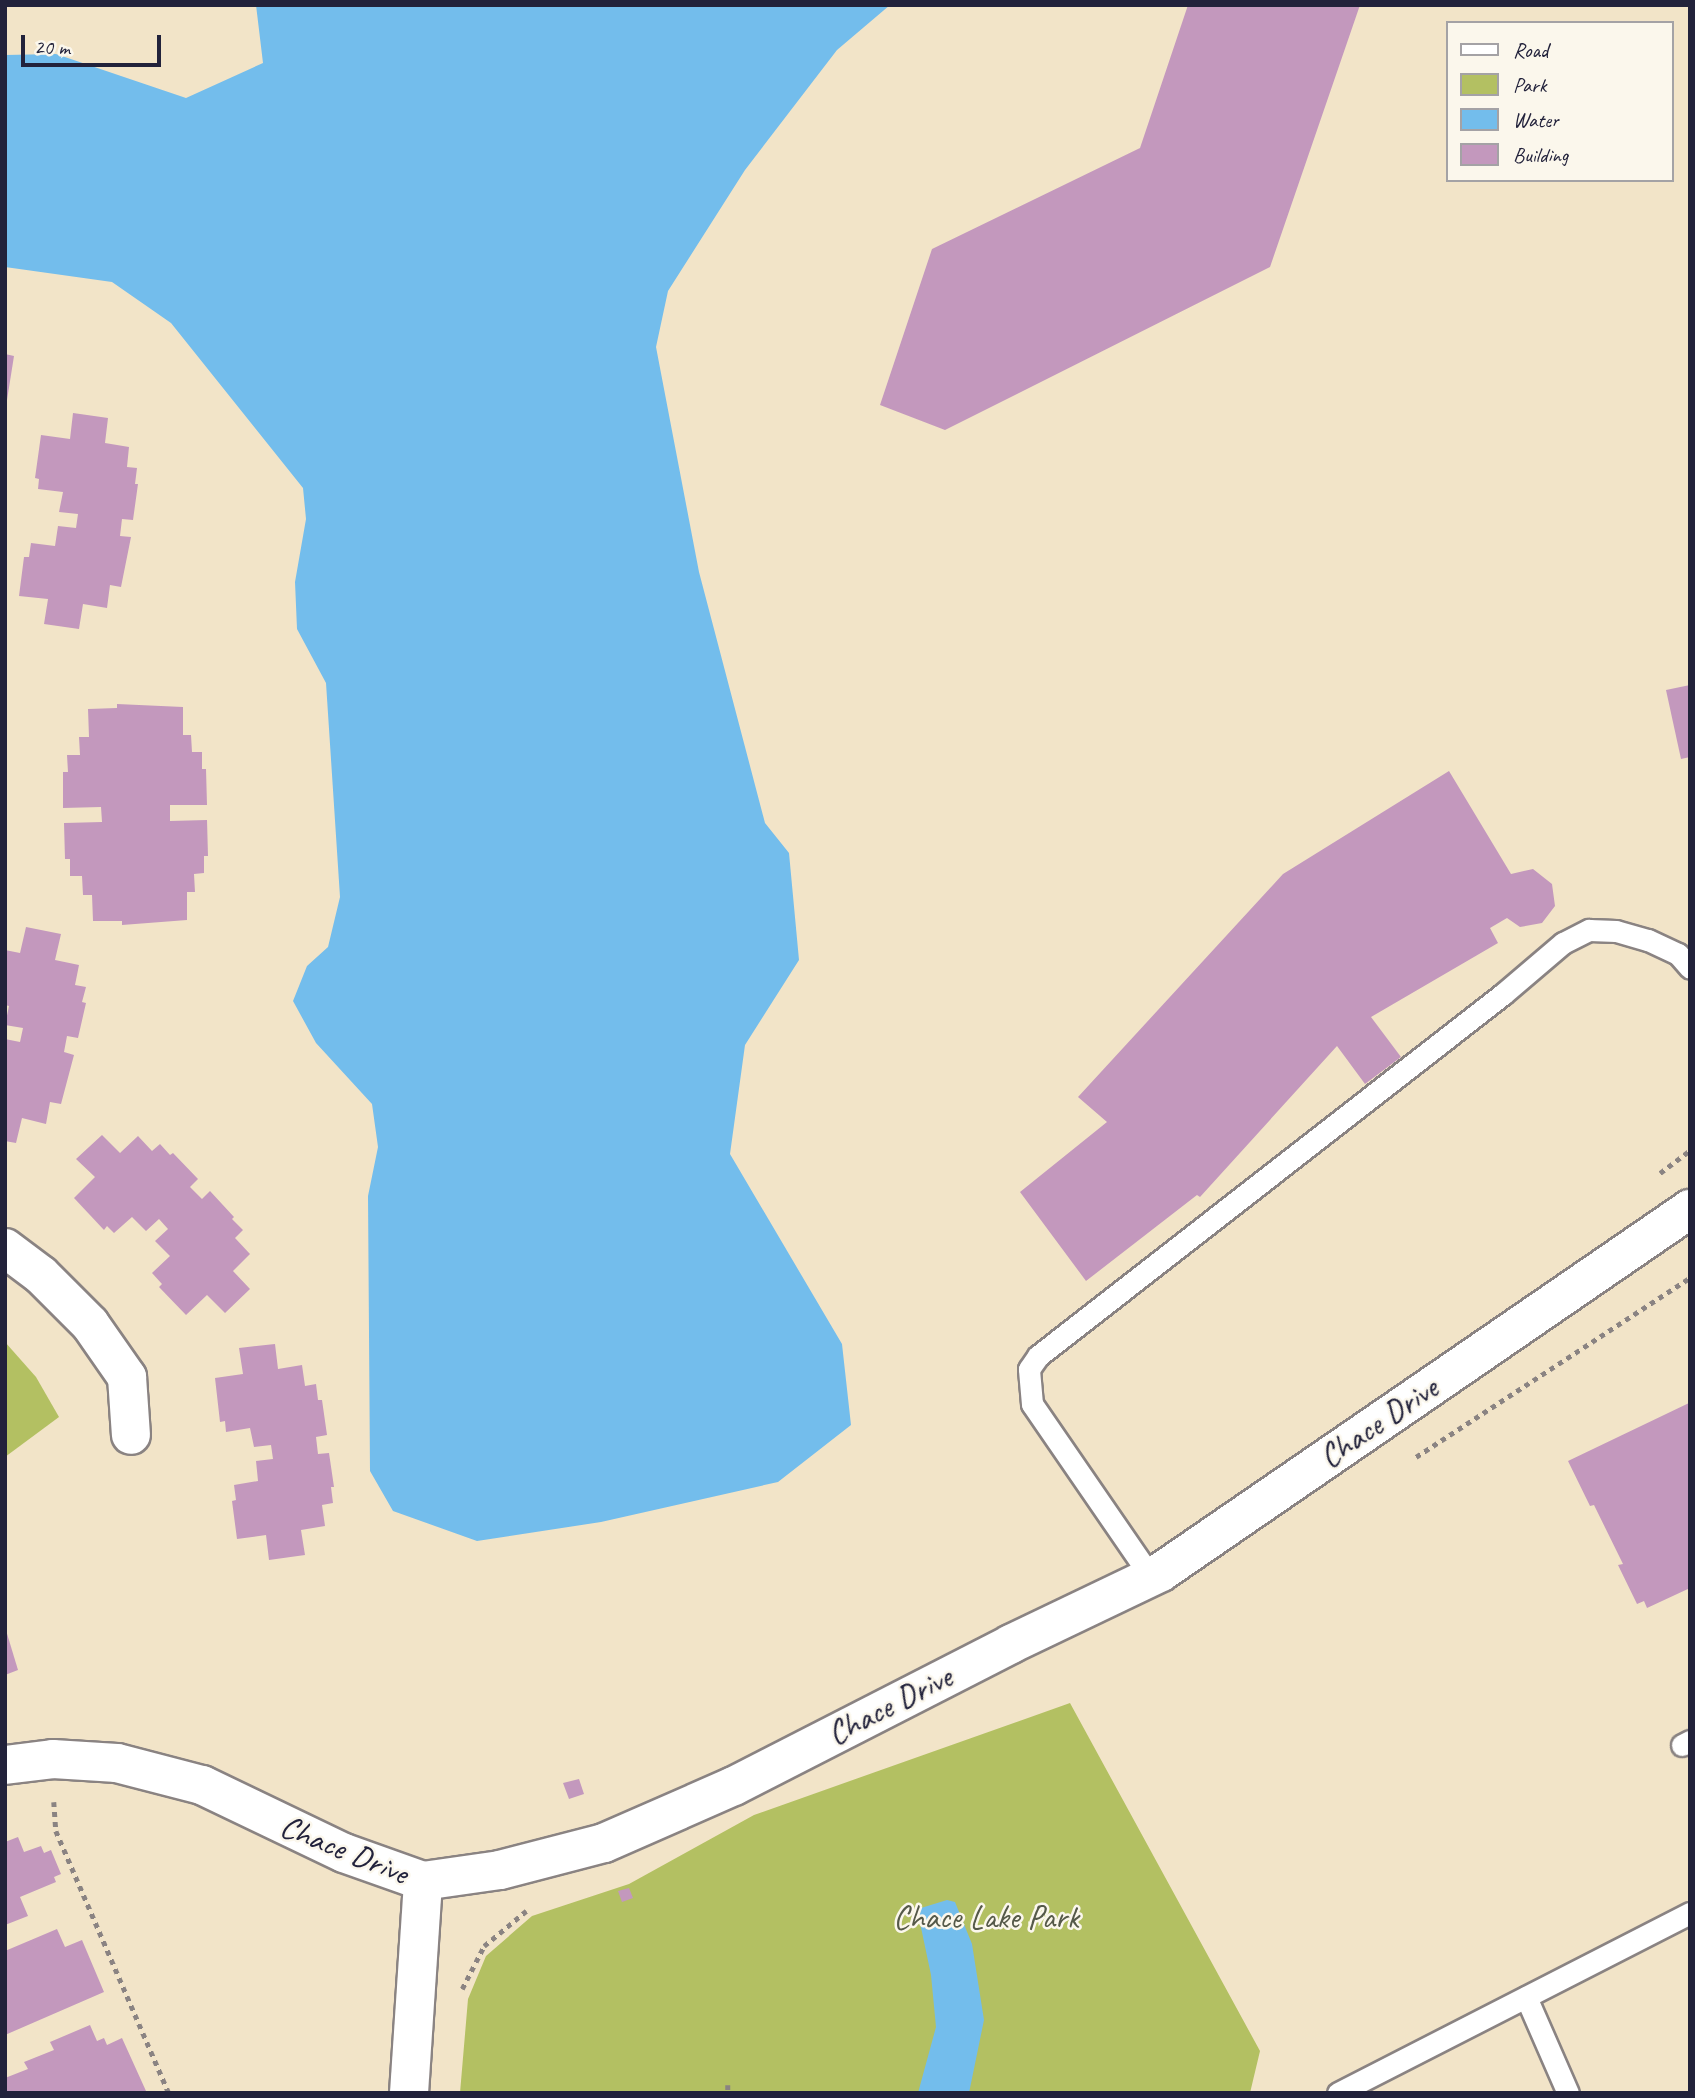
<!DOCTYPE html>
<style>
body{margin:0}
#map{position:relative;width:1695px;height:2098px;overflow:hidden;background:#f2e4c8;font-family:Caveat,sans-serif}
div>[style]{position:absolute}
.green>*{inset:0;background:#b3c062}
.water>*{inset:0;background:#73bdec}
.building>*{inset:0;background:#c398bd}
.path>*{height:4.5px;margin-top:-2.25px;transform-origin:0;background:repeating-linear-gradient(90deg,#8a8382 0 5px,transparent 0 10px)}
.roads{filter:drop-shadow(2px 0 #8a8382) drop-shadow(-2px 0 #8a8382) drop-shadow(0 2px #8a8382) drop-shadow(0 -2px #8a8382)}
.service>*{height:21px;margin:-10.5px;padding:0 10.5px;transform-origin:10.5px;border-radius:10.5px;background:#fff}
.minor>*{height:38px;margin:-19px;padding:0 19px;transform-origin:19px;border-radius:19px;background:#fff}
span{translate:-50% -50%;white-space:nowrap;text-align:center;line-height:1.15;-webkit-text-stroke:5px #fbf7ec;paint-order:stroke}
.street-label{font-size:33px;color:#22223b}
.park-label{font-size:33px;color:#555949}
.frame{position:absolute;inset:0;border:7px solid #22223b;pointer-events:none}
.legend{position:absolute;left:1446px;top:21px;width:228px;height:161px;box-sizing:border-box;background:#fbf7ec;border:2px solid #a4a2a5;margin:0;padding:9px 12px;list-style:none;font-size:21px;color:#22223b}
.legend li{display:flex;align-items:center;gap:14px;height:35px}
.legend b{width:35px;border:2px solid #a4a2a5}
.scale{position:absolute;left:21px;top:35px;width:140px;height:32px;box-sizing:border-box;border:4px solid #22223b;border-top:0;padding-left:9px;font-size:21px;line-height:24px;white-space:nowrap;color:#22223b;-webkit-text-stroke:5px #fbf7ec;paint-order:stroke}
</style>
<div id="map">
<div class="green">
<div style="clip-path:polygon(5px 1342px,36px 1377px,59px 1417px,5px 1457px)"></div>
<div style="clip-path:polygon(1070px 1703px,1260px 2051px,1250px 2093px,460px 2093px,468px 1999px,486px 1956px,532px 1916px,629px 1884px,754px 1815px)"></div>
</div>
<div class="water">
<div style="clip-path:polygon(256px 5px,890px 5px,837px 50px,745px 170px,668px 291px,656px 347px,699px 572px,765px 823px,789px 853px,799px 960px,745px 1045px,730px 1154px,842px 1344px,851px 1425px,778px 1482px,601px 1522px,477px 1541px,393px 1511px,370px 1471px,368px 1196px,378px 1147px,372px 1104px,316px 1043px,293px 1001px,307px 966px,328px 947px,340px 897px,326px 683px,297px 629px,295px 582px,306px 519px,303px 488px,171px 323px,112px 282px,5px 267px,5px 55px,56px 54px,186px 98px,263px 63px)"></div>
<div style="clip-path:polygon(947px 1900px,955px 1902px,972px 1944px,984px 2020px,969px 2093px,918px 2093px,936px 2027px,931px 1975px,919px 1918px,921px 1908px)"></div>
</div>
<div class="building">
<div style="clip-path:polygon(1188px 5px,1360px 5px,1270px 267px,945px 430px,880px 405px,932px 249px,1140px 148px)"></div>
<div style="clip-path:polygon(5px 354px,14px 356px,7px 400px,5px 400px)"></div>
<div style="clip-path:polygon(73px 413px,108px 418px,105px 443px,129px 447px,127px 467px,137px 468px,135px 484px,138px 484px,133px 520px,122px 519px,120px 536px,131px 537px,121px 587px,110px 585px,107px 608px,83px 604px,79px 629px,44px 624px,48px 599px,19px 596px,24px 557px,29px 557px,31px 543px,55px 546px,58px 526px,76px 528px,78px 514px,59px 512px,63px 492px,38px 489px,39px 479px,35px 478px,41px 435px,70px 439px)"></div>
<div style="clip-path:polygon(1690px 685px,1690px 757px,1681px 759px,1666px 690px)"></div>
<div style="clip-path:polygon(117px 704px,183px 707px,183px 735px,191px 735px,192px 752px,202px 752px,202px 769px,206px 769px,207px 805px,170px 805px,170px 821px,207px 820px,208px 856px,204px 856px,204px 873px,194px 874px,195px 892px,187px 892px,187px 920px,122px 925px,122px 921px,93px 921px,92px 895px,83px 895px,82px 876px,70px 876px,70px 859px,65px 859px,64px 823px,102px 822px,101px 807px,63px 808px,63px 772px,68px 772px,67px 755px,80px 755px,79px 737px,89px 737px,88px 709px,117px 708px)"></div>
<div style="clip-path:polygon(1449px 771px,1511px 874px,1533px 869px,1552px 884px,1555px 906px,1542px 923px,1520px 927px,1507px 918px,1490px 928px,1498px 943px,1371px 1017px,1401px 1057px,1365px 1084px,1337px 1046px,1200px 1197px,1197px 1195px,1086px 1281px,1020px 1192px,1107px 1122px,1078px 1097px,1283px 874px)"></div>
<div style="clip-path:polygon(26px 927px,61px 934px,55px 960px,79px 965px,75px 985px,86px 987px,82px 1002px,86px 1003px,78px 1038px,67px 1036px,64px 1052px,74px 1055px,61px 1104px,50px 1102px,46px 1124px,22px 1118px,16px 1143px,5px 1141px,5px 1039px,20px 1042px,23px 1028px,5px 1025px,9px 1006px,5px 1005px,5px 950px,20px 953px)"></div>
<div style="clip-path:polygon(102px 1135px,120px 1153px,138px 1136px,152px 1151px,160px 1144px,170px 1155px,173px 1153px,198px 1179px,190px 1187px,202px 1199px,210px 1191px,234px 1217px,232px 1219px,243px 1230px,235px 1238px,250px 1254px,233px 1271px,250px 1289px,225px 1313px,207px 1295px,186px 1315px,159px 1287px,162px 1284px,152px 1273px,170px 1256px,155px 1241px,168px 1229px,159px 1219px,146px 1231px,132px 1217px,114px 1233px,107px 1226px,104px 1230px,74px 1198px,95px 1177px,76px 1159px)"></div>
<div style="clip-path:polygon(275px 1344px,278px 1369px,302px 1365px,305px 1386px,316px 1384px,318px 1400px,322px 1400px,327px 1435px,316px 1437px,318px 1454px,329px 1453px,334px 1487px,331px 1487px,333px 1503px,322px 1505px,325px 1526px,301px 1530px,305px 1555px,269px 1560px,266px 1535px,237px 1539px,232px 1501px,236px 1500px,234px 1485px,258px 1481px,256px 1461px,273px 1459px,271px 1445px,254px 1447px,250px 1428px,226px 1432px,225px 1421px,220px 1422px,215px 1378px,243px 1374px,239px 1348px)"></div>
<div style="clip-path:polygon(1689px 1403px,1690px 1588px,1647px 1608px,1644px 1601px,1637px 1604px,1618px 1565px,1623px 1564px,1594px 1505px,1590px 1506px,1568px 1461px)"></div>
<div style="clip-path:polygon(5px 1627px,18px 1670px,5px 1675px)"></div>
<div style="clip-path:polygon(579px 1779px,584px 1794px,569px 1799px,563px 1783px)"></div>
<div style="clip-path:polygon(18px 1837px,24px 1852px,41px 1846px,44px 1853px,51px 1850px,61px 1874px,54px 1877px,56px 1882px,20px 1897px,28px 1916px,5px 1925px,5px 1842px)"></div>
<div style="clip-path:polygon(629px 1888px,633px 1898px,622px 1902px,618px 1891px)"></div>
<div style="clip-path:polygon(57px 1929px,65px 1947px,82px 1940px,104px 1992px,5px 2035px,5px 1951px)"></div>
<div style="clip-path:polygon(90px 2025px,97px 2041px,104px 2038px,107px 2045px,122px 2038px,146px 2091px,5px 2093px,5px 2078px,28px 2069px,24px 2062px,54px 2050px,50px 2042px)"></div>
</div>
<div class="path">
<div style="left:1660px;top:1173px;width:38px;rotate:-37deg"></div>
<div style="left:1416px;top:1457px;width:327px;rotate:-33.2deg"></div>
<div style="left:54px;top:1802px;width:29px;rotate:86deg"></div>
<div style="left:56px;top:1831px;width:285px;rotate:66.7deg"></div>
<div style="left:462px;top:1989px;width:48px;rotate:-62.9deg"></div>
<div style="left:484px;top:1946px;width:55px;rotate:-39.8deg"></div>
<div style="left:728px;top:2085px;width:8px;rotate:90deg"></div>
</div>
<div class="roads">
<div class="service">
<div style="left:1151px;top:1577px;width:210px;rotate:-124.5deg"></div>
<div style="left:1032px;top:1404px;width:35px;rotate:-95deg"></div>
<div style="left:1029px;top:1369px;width:16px;rotate:-55deg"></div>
<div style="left:1038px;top:1356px;width:589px;rotate:-37.9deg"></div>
<div style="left:1503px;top:994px;width:79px;rotate:-40.4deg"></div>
<div style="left:1563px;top:943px;width:29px;rotate:-27deg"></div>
<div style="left:1589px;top:930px;width:27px;rotate:2deg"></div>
<div style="left:1616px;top:931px;width:33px;rotate:16deg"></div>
<div style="left:1648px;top:940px;width:33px;rotate:25deg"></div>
<div style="left:1678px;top:954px;width:18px;rotate:49deg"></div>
<div style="left:1682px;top:1745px;width:9px;rotate:-27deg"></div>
<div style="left:1526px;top:1997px;width:105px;rotate:66.4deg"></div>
<div style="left:1338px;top:2093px;width:395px;rotate:-27.1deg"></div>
</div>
<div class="minor">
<div style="left:5px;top:1248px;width:45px;rotate:36.9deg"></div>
<div style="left:41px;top:1275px;width:69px;rotate:45deg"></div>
<div style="left:90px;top:1324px;width:65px;rotate:55.1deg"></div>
<div style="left:127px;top:1377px;width:58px;rotate:86.1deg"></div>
<div style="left:5px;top:1765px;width:48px;rotate:-7.1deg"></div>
<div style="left:53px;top:1759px;width:64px;rotate:3.6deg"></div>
<div style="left:117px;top:1763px;width:88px;rotate:14.5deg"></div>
<div style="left:202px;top:1785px;width:157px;rotate:25.6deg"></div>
<div style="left:344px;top:1853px;width:84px;rotate:19.5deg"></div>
<div style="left:423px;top:1881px;width:78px;rotate:-8.1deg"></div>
<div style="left:500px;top:1870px;width:107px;rotate:-14.6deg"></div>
<div style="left:604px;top:1843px;width:142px;rotate:-23.7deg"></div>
<div style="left:734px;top:1786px;width:311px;rotate:-27.1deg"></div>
<div style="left:1011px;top:1644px;width:166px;rotate:-25.6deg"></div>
<div style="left:1161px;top:1572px;width:642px;rotate:-34.46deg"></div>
<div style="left:409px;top:2093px;width:212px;rotate:-86.2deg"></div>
</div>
</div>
<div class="street-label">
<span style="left:1379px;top:1423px;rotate:-34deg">Chace Drive</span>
<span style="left:890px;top:1706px;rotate:-27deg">Chace Drive</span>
<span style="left:344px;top:1850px;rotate:22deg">Chace Drive</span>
</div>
<div class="park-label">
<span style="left:986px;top:1918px">Chace Lake Park</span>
</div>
<div class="frame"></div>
<ul class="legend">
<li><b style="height:9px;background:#fff"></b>Road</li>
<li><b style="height:19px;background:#b3c062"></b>Park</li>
<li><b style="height:19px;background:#73bdec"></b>Water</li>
<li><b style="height:19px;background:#c398bd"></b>Building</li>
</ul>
<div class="scale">20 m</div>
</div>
